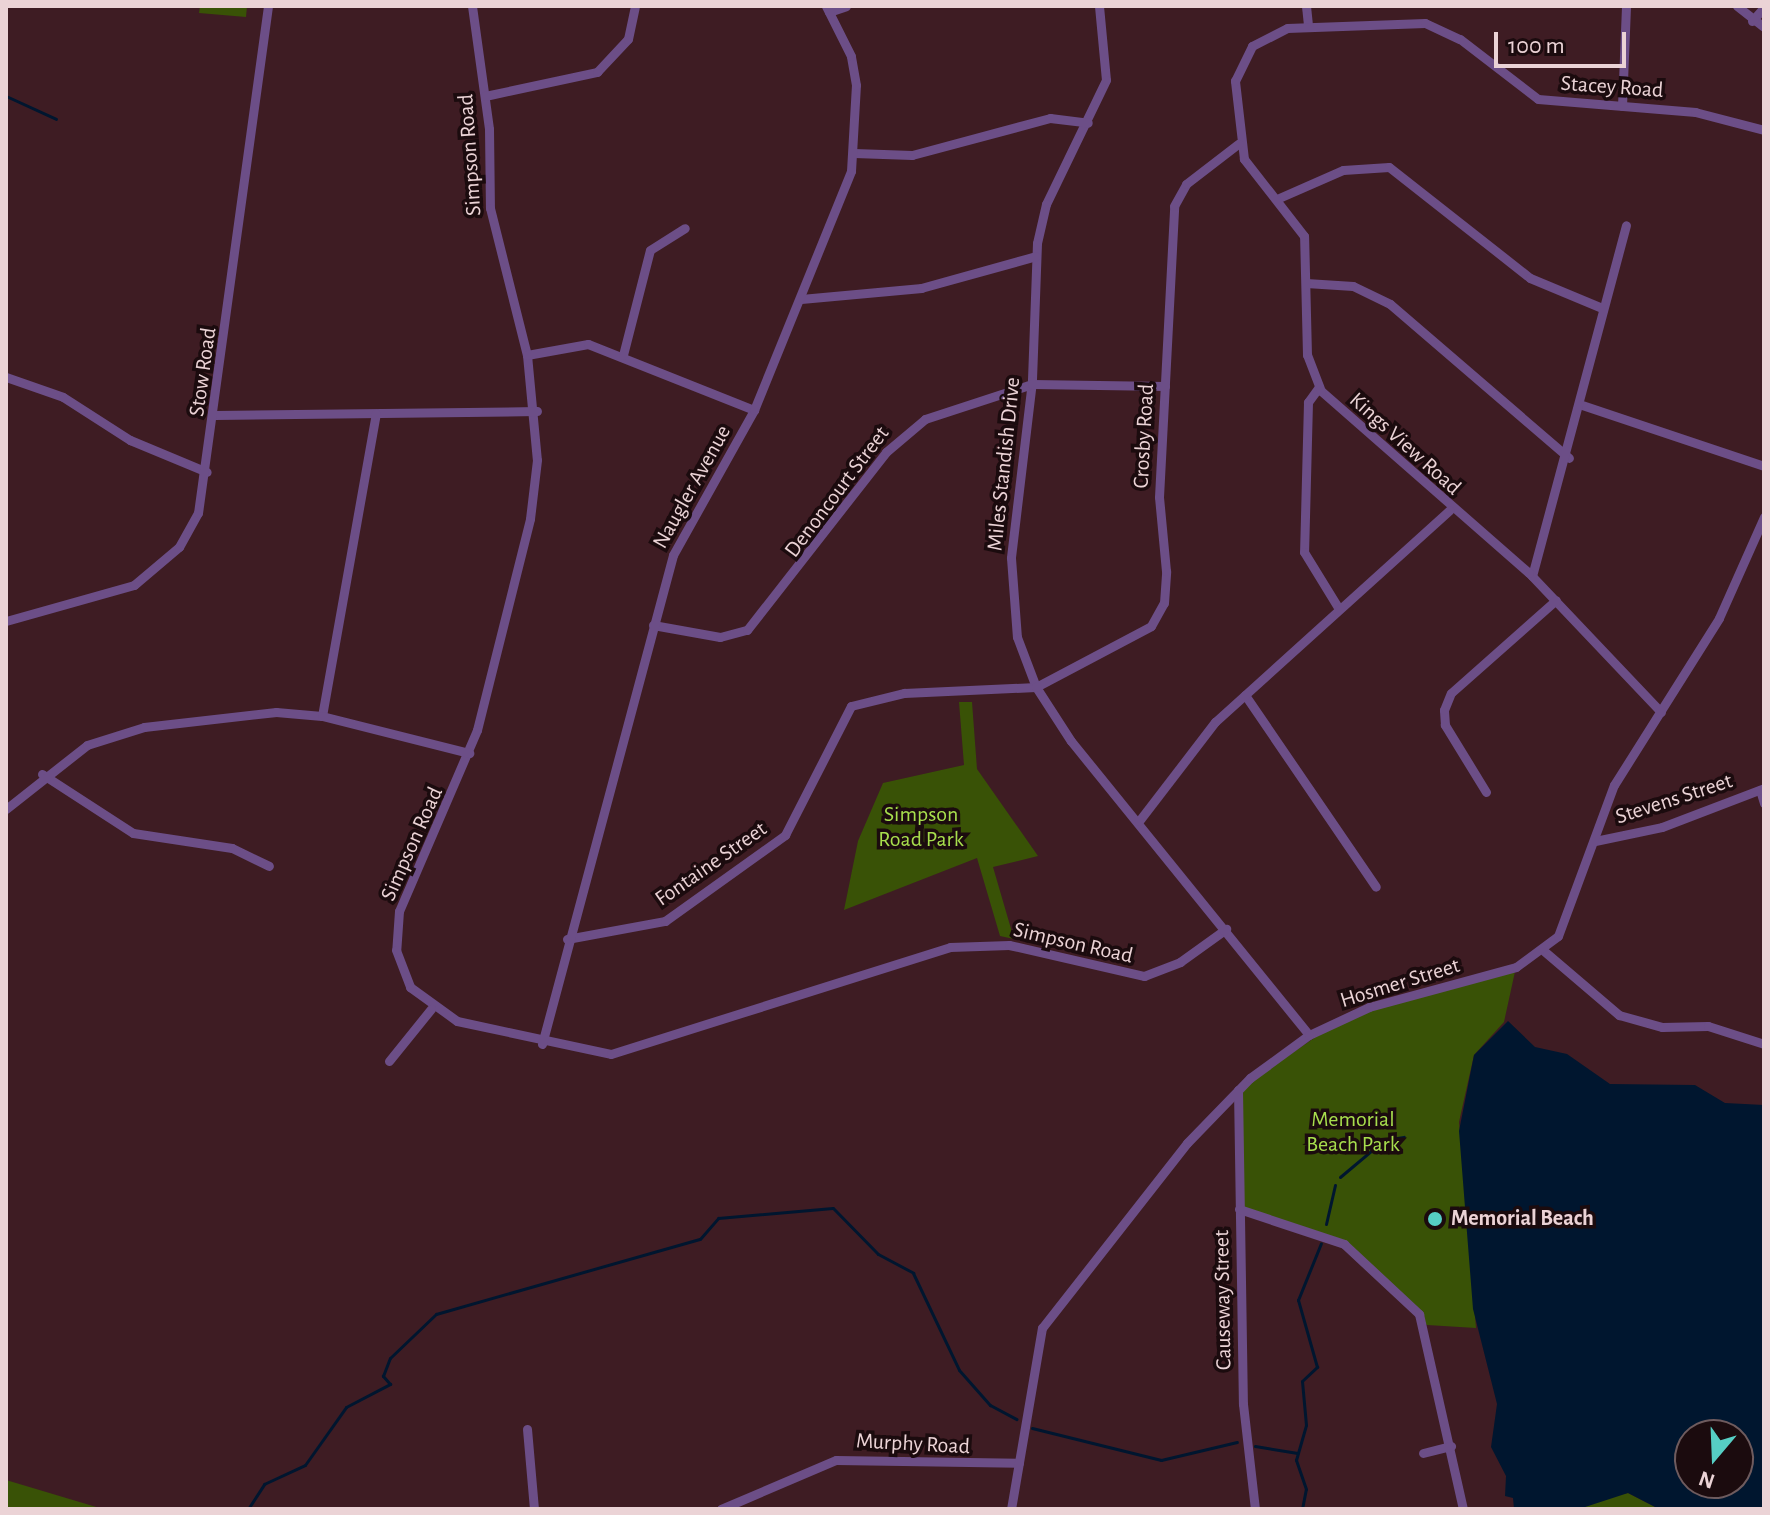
<!DOCTYPE html>
<style>
body{margin:0}
#map{position:relative;width:1770px;height:1515px;overflow:hidden;background:#3e1c23;font-family:"Alegreya Sans",sans-serif}
div>[style]{position:absolute}
.green>*{inset:0;background:#395206}
.water>*{inset:0;background:#00162f}
.stream>*{height:3px;margin:-1.5px;padding:0 1.5px;transform-origin:1.5px;border-radius:1.5px;background:#00162f}
.minor>*{height:9px;margin:-4.5px;padding:0 4.5px;transform-origin:4.5px;border-radius:4.5px;background:#6c4e87}
.dots>*{width:22px;height:22px;translate:-50% -50%;box-sizing:border-box;border:4px solid #1b0b0e;border-radius:50%}
span{translate:-50% -50%;white-space:nowrap;text-align:center;line-height:1.15;-webkit-text-stroke:7px #1b0b0e;paint-order:stroke}
.street-label{font-size:22px;color:#ebd3d6}
.park-label{font-size:22px;color:#a7de4d}
.poi-label{font-size:22px;color:#ebd3d6;font-weight:700}
.left{translate:0 -50%;text-align:left}
.frame{position:absolute;inset:0;border:8px solid #ebd3d6;pointer-events:none}
.north{position:absolute;left:1674px;top:1419px;width:80px;height:80px;box-sizing:border-box;background:#1b0b0e;border:2px solid #6e5b5e;border-radius:50%;rotate:199deg;font-size:22px;font-weight:700;line-height:32px;text-align:center;color:#ebd3d6}
.north::after{content:'';display:block;margin:auto;width:28px;height:36px;background:#56cec4;clip-path:polygon(50% 0,100% 100%,50% 72%,0 100%)}
.scale{position:absolute;left:1494px;top:32px;width:132px;height:36px;box-sizing:border-box;border:4px solid #ebd3d6;border-top:0;padding-left:10px;font-size:24px;line-height:28px;white-space:nowrap;color:#ebd3d6;-webkit-text-stroke:6px #1b0b0e;paint-order:stroke}
</style>
<div id="map">
<div class="green">
<div style="clip-path:polygon(200px 6px,247px 6px,246px 17px,199px 13px)"></div>
<div style="clip-path:polygon(959px 702px,972px 702px,977px 769px,1038px 856px,993px 867px,1014px 939px,1000px 936px,977px 858px,844px 910px,858px 841px,883px 783px,964px 765px)"></div>
<div style="clip-path:polygon(1516px 967px,1504px 1022px,1474px 1055px,1459px 1122px,1476px 1328px,1427px 1325px,1332px 1237px,1239px 1209px,1238px 1090px,1342px 1019px)"></div>
<div style="clip-path:polygon(6px 1480px,103px 1509px,6px 1509px)"></div>
<div style="clip-path:polygon(1628px 1493px,1659px 1509px,1579px 1509px,1609px 1496px)"></div>
</div>
<div class="water">
<div style="clip-path:polygon(evenodd,1508px 1021px,1535px 1047px,1567px 1054px,1610px 1084px,1695px 1085px,1725px 1103px,1764px 1105px,1764px 1509px,1659px 1509px,1628px 1493px,1579px 1509px,1514px 1509px,1513px 1498px,1505px 1496px,1506px 1476px,1491px 1447px,1497px 1404px,1473px 1309px,1459px 1131px,1474px 1055px,1508px 1021px,1690px 1435px,1738px 1435px,1738px 1483px,1690px 1483px,1690px 1435px)"></div>
</div>
<div class="stream">
<div style="left:6px;top:96px;width:55px;rotate:24.7deg"></div>
<div style="left:1340px;top:1177px;width:57px;rotate:-40.1deg"></div>
<div style="left:1384px;top:1140px;width:20px;rotate:-9deg"></div>
<div style="left:1326px;top:1224px;width:40px;rotate:-77deg"></div>
<div style="left:1032px;top:1428px;width:133px;rotate:13.9deg"></div>
<div style="left:1161px;top:1460px;width:78px;rotate:-13.3deg"></div>
<div style="left:1255px;top:1446px;width:43px;rotate:9.5deg"></div>
<div style="left:248px;top:1509px;width:30px;rotate:-57deg"></div>
<div style="left:264px;top:1484px;width:45px;rotate:-24.9deg"></div>
<div style="left:305px;top:1465px;width:71px;rotate:-54.7deg"></div>
<div style="left:346px;top:1407px;width:50px;rotate:-27.6deg"></div>
<div style="left:390px;top:1384px;width:11px;rotate:-131deg"></div>
<div style="left:383px;top:1376px;width:19px;rotate:-69deg"></div>
<div style="left:390px;top:1358px;width:64px;rotate:-43.7deg"></div>
<div style="left:436px;top:1314px;width:274px;rotate:-15.9deg"></div>
<div style="left:700px;top:1239px;width:28px;rotate:-49deg"></div>
<div style="left:718px;top:1218px;width:115px;rotate:-5deg"></div>
<div style="left:833px;top:1208px;width:64px;rotate:45.6deg"></div>
<div style="left:878px;top:1254px;width:40px;rotate:28deg"></div>
<div style="left:913px;top:1273px;width:107px;rotate:64.6deg"></div>
<div style="left:959px;top:1370px;width:47px;rotate:48.5deg"></div>
<div style="left:990px;top:1405px;width:30px;rotate:28deg"></div>
<div style="left:1302px;top:1509px;width:20px;rotate:-79deg"></div>
<div style="left:1306px;top:1489px;width:31px;rotate:-109deg"></div>
<div style="left:1296px;top:1460px;width:36px;rotate:-74deg"></div>
<div style="left:1306px;top:1425px;width:44px;rotate:-95.2deg"></div>
<div style="left:1302px;top:1381px;width:21px;rotate:-43deg"></div>
<div style="left:1317px;top:1367px;width:70px;rotate:-105.8deg"></div>
<div style="left:1298px;top:1300px;width:61px;rotate:-68deg"></div>
</div>
<div class="minor">
<div style="left:472px;top:6px;width:124px;rotate:82.1deg"></div>
<div style="left:489px;top:129px;width:79px;rotate:89.3deg"></div>
<div style="left:490px;top:208px;width:152px;rotate:75.9deg"></div>
<div style="left:527px;top:355px;width:105px;rotate:84.6deg"></div>
<div style="left:537px;top:460px;width:59px;rotate:96.8deg"></div>
<div style="left:530px;top:519px;width:218px;rotate:104.1deg"></div>
<div style="left:477px;top:730px;width:197px;rotate:113.3deg"></div>
<div style="left:399px;top:911px;width:39px;rotate:94deg"></div>
<div style="left:396px;top:950px;width:40px;rotate:69deg"></div>
<div style="left:410px;top:987px;width:58px;rotate:35.9deg"></div>
<div style="left:457px;top:1021px;width:157px;rotate:12.1deg"></div>
<div style="left:611px;top:1054px;width:355px;rotate:-17.5deg"></div>
<div style="left:950px;top:947px;width:59px;rotate:-1.9deg"></div>
<div style="left:1009px;top:945px;width:139px;rotate:12.9deg"></div>
<div style="left:1144px;top:976px;width:39px;rotate:-21deg"></div>
<div style="left:1180px;top:962px;width:57px;rotate:-35.7deg"></div>
<div style="left:1099px;top:6px;width:74px;rotate:84.6deg"></div>
<div style="left:1106px;top:80px;width:138px;rotate:115.8deg"></div>
<div style="left:1046px;top:204px;width:40px;rotate:103deg"></div>
<div style="left:1037px;top:243px;width:138px;rotate:92.1deg"></div>
<div style="left:1032px;top:381px;width:178px;rotate:96.8deg"></div>
<div style="left:1011px;top:558px;width:79px;rotate:85.7deg"></div>
<div style="left:1017px;top:637px;width:53px;rotate:69.2deg"></div>
<div style="left:1036px;top:687px;width:64px;rotate:57.1deg"></div>
<div style="left:1071px;top:741px;width:378px;rotate:51deg"></div>
<div style="left:1306px;top:6px;width:19px;rotate:84deg"></div>
<div style="left:1737px;top:6px;width:34px;rotate:38deg"></div>
<div style="left:829px;top:12px;width:18px;rotate:-19deg"></div>
<div style="left:1752px;top:21px;width:18px;rotate:-49deg"></div>
<div style="left:485px;top:96px;width:115px;rotate:-12.1deg"></div>
<div style="left:597px;top:72px;width:45px;rotate:-46.8deg"></div>
<div style="left:628px;top:39px;width:34px;rotate:-78deg"></div>
<div style="left:1622px;top:106px;width:100px;rotate:-87.7deg"></div>
<div style="left:854px;top:153px;width:58px;rotate:2deg"></div>
<div style="left:912px;top:155px;width:143px;rotate:-15deg"></div>
<div style="left:1050px;top:118px;width:38px;rotate:7deg"></div>
<div style="left:1279px;top:198px;width:70px;rotate:-23.6deg"></div>
<div style="left:1343px;top:170px;width:46px;rotate:-3.7deg"></div>
<div style="left:1389px;top:167px;width:179px;rotate:38.2deg"></div>
<div style="left:1530px;top:278px;width:78px;rotate:22.6deg"></div>
<div style="left:1306px;top:283px;width:47px;rotate:3.7deg"></div>
<div style="left:1353px;top:286px;width:41px;rotate:25.9deg"></div>
<div style="left:1390px;top:304px;width:236px;rotate:40.7deg"></div>
<div style="left:801px;top:299px;width:121px;rotate:-5.2deg"></div>
<div style="left:921px;top:288px;width:119px;rotate:-15.5deg"></div>
<div style="left:527px;top:355px;width:62px;rotate:-10.2deg"></div>
<div style="left:588px;top:344px;width:179px;rotate:21.7deg"></div>
<div style="left:623px;top:355px;width:108px;rotate:-75.6deg"></div>
<div style="left:650px;top:250px;width:41px;rotate:-32.2deg"></div>
<div style="left:6px;top:377px;width:60px;rotate:19.3deg"></div>
<div style="left:63px;top:397px;width:80px;rotate:32.7deg"></div>
<div style="left:130px;top:440px;width:83px;rotate:22.6deg"></div>
<div style="left:1319px;top:387px;width:19px;rotate:126deg"></div>
<div style="left:1308px;top:402px;width:150px;rotate:91.5deg"></div>
<div style="left:1304px;top:552px;width:67px;rotate:58.4deg"></div>
<div style="left:1582px;top:405px;width:192px;rotate:18.5deg"></div>
<div style="left:215px;top:415px;width:322px;rotate:-0.7deg"></div>
<div style="left:1532px;top:576px;width:363px;rotate:-75deg"></div>
<div style="left:6px;top:621px;width:133px;rotate:-15.7deg"></div>
<div style="left:134px;top:585px;width:59px;rotate:-40.2deg"></div>
<div style="left:179px;top:547px;width:39px;rotate:-61deg"></div>
<div style="left:198px;top:513px;width:512px;rotate:-82.14deg"></div>
<div style="left:653px;top:625px;width:68px;rotate:10.2deg"></div>
<div style="left:720px;top:637px;width:28px;rotate:-15deg"></div>
<div style="left:747px;top:630px;width:226px;rotate:-52deg"></div>
<div style="left:886px;top:452px;width:51px;rotate:-40.2deg"></div>
<div style="left:925px;top:419px;width:113px;rotate:-18.1deg"></div>
<div style="left:1032px;top:384px;width:133px;rotate:0.9deg"></div>
<div style="left:1245px;top:695px;width:232px;rotate:55.7deg"></div>
<div style="left:1661px;top:712px;width:192px;rotate:-133.5deg"></div>
<div style="left:1529px;top:573px;width:276px;rotate:-138.8deg"></div>
<div style="left:1321px;top:391px;width:39px;rotate:-111deg"></div>
<div style="left:1307px;top:355px;width:119px;rotate:-91.4deg"></div>
<div style="left:1304px;top:236px;width:98px;rotate:-127.9deg"></div>
<div style="left:1244px;top:159px;width:79px;rotate:-96.6deg"></div>
<div style="left:1235px;top:81px;width:39px;rotate:-64deg"></div>
<div style="left:1252px;top:46px;width:39px;rotate:-27deg"></div>
<div style="left:1287px;top:28px;width:138px;rotate:-2.1deg"></div>
<div style="left:1425px;top:23px;width:38px;rotate:25deg"></div>
<div style="left:1460px;top:39px;width:98px;rotate:37.6deg"></div>
<div style="left:1538px;top:99px;width:158px;rotate:4.7deg"></div>
<div style="left:1695px;top:112px;width:71px;rotate:14.6deg"></div>
<div style="left:322px;top:716px;width:307px;rotate:-79.9deg"></div>
<div style="left:42px;top:774px;width:108px;rotate:33deg"></div>
<div style="left:133px;top:833px;width:100px;rotate:8.6deg"></div>
<div style="left:232px;top:848px;width:41px;rotate:25.9deg"></div>
<div style="left:1760px;top:790px;width:14px;rotate:73deg"></div>
<div style="left:1486px;top:792px;width:79px;rotate:-121.5deg"></div>
<div style="left:1445px;top:725px;width:15px;rotate:-94deg"></div>
<div style="left:1444px;top:710px;width:18px;rotate:-68deg"></div>
<div style="left:1451px;top:693px;width:140px;rotate:-41.5deg"></div>
<div style="left:6px;top:809px;width:103px;rotate:-38.3deg"></div>
<div style="left:87px;top:745px;width:60px;rotate:-17.5deg"></div>
<div style="left:144px;top:727px;width:133px;rotate:-6.5deg"></div>
<div style="left:276px;top:712px;width:46px;rotate:5deg"></div>
<div style="left:322px;top:716px;width:152px;rotate:14.1deg"></div>
<div style="left:1139px;top:821px;width:125px;rotate:-52.5deg"></div>
<div style="left:1215px;top:722px;width:316px;rotate:-42.1deg"></div>
<div style="left:1595px;top:841px;width:68px;rotate:-11.8deg"></div>
<div style="left:1662px;top:827px;width:109px;rotate:-20.9deg"></div>
<div style="left:567px;top:939px;width:100px;rotate:-10.4deg"></div>
<div style="left:665px;top:921px;width:148px;rotate:-35.6deg"></div>
<div style="left:785px;top:835px;width:145px;rotate:-62.9deg"></div>
<div style="left:851px;top:706px;width:55px;rotate:-13.8deg"></div>
<div style="left:904px;top:693px;width:132px;rotate:-2.6deg"></div>
<div style="left:1036px;top:687px;width:130px;rotate:-27.9deg"></div>
<div style="left:1151px;top:626px;width:26px;rotate:-61deg"></div>
<div style="left:1164px;top:603px;width:32px;rotate:-86deg"></div>
<div style="left:1166px;top:571px;width:74px;rotate:-95.4deg"></div>
<div style="left:1159px;top:497px;width:291px;rotate:-87deg"></div>
<div style="left:1174px;top:206px;width:25px;rotate:-61deg"></div>
<div style="left:1186px;top:184px;width:66px;rotate:-37.6deg"></div>
<div style="left:1544px;top:951px;width:99px;rotate:40.5deg"></div>
<div style="left:1619px;top:1015px;width:45px;rotate:15.6deg"></div>
<div style="left:1662px;top:1027px;width:46px;rotate:-1.2deg"></div>
<div style="left:1708px;top:1026px;width:59px;rotate:17.8deg"></div>
<div style="left:542px;top:1044px;width:506px;rotate:-75deg"></div>
<div style="left:673px;top:555px;width:166px;rotate:-60.8deg"></div>
<div style="left:754px;top:410px;width:258px;rotate:-67.9deg"></div>
<div style="left:851px;top:171px;width:86px;rotate:-86.7deg"></div>
<div style="left:856px;top:85px;width:29px;rotate:-100deg"></div>
<div style="left:851px;top:56px;width:56px;rotate:-116.6deg"></div>
<div style="left:389px;top:1061px;width:67px;rotate:-51.1deg"></div>
<div style="left:1238px;top:1090px;width:314px;rotate:89.1deg"></div>
<div style="left:1243px;top:1404px;width:106px;rotate:83.5deg"></div>
<div style="left:1239px;top:1209px;width:111px;rotate:18.4deg"></div>
<div style="left:1344px;top:1244px;width:103px;rotate:43deg"></div>
<div style="left:1419px;top:1314px;width:200px;rotate:77.3deg"></div>
<div style="left:527px;top:1429px;width:80px;rotate:85deg"></div>
<div style="left:1423px;top:1453px;width:29px;rotate:-14deg"></div>
<div style="left:721px;top:1509px;width:125px;rotate:-23.1deg"></div>
<div style="left:836px;top:1460px;width:183px;rotate:0.9deg"></div>
<div style="left:1011px;top:1509px;width:184px;rotate:-80.3deg"></div>
<div style="left:1042px;top:1328px;width:235px;rotate:-51.9deg"></div>
<div style="left:1187px;top:1143px;width:91px;rotate:-45.9deg"></div>
<div style="left:1250px;top:1078px;width:73px;rotate:-36.1deg"></div>
<div style="left:1309px;top:1035px;width:66px;rotate:-25deg"></div>
<div style="left:1369px;top:1007px;width:152px;rotate:-15.2deg"></div>
<div style="left:1516px;top:967px;width:52px;rotate:-36.4deg"></div>
<div style="left:1558px;top:936px;width:161px;rotate:-69.7deg"></div>
<div style="left:1614px;top:785px;width:197px;rotate:-57.8deg"></div>
<div style="left:1719px;top:618px;width:111px;rotate:-66deg"></div>
</div>
<div class="dots">
<div style="left:1435px;top:1219px;background:#56cec4"></div>
</div>
<div class="street-label">
<span style="left:1612px;top:87px;rotate:4deg">Stacey Road</span>
<span style="left:470px;top:155px;rotate:-94deg">Simpson Road</span>
<span style="left:203px;top:372px;rotate:-82deg">Stow Road</span>
<span style="left:1144px;top:436px;rotate:-87deg">Crosby Road</span>
<span style="left:1405px;top:444px;rotate:42deg">Kings View Road</span>
<span style="left:1004px;top:464px;rotate:-84deg">Miles Standish Drive</span>
<span style="left:692px;top:487px;rotate:-61deg">Naugler Avenue</span>
<span style="left:837px;top:492px;rotate:-53deg">Denoncourt Street</span>
<span style="left:1674px;top:799px;rotate:-18deg">Stevens Street</span>
<span style="left:412px;top:844px;rotate:-66deg">Simpson Road</span>
<span style="left:711px;top:864px;rotate:-35deg">Fontaine Street</span>
<span style="left:1073px;top:943px;rotate:13deg">Simpson Road</span>
<span style="left:1400px;top:983px;rotate:-17deg">Hosmer Street</span>
<span style="left:1223px;top:1300px;rotate:-91deg">Causeway Street</span>
<span style="left:913px;top:1444px;rotate:3deg">Murphy Road</span>
</div>
<div class="park-label">
<span style="left:921px;top:827px">Simpson<br>Road Park</span>
<span style="left:1353px;top:1132px">Memorial<br>Beach Park</span>
</div>
<div class="poi-label">
<span class="left" style="left:1451px;top:1219px">Memorial Beach</span>
</div>
<div class="frame"></div>
<div class="north">N</div>
<div class="scale">100 m</div>
</div>
